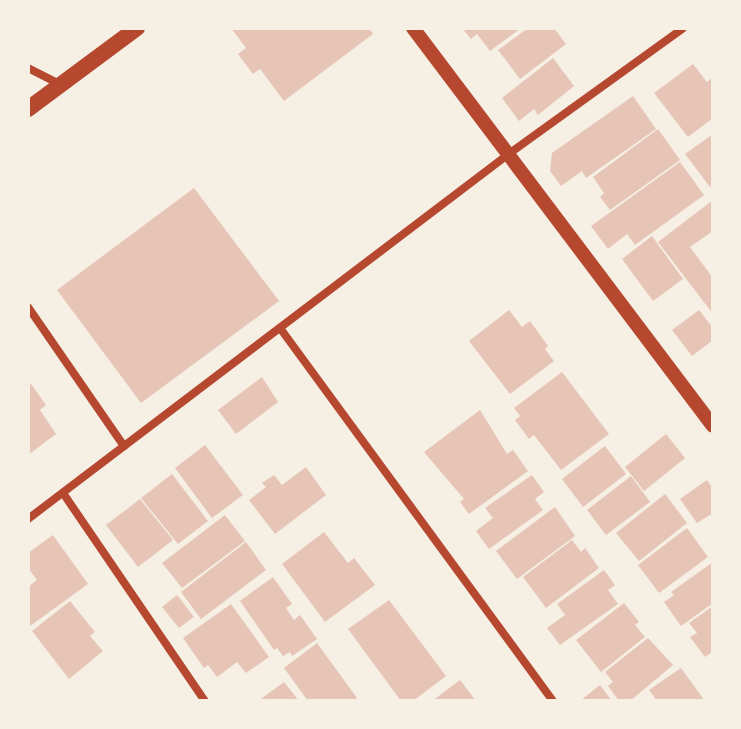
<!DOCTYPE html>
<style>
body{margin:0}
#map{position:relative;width:741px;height:729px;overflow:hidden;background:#f6efe4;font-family:"IBM Plex Sans",sans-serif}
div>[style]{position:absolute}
.building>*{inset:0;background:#e6c5b7}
.minor>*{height:8px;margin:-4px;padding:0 4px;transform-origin:4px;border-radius:4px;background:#b5482f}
.tertiary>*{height:14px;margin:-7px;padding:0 7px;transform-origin:7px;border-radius:7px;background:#b5482f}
.secondary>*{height:16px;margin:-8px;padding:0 8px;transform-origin:8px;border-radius:8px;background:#b5482f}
span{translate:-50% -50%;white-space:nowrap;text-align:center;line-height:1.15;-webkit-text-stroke:6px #f6efe4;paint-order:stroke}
.frame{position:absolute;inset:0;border:30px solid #f6efe4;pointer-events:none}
</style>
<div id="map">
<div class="building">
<div style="clip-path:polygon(231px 28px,369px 28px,373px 34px,284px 101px,260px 69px,253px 74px,238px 54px,246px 48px)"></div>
<div style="clip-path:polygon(462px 28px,521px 28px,490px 51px,477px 34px,471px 39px)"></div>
<div style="clip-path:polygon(528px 28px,554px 28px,566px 44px,520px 79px,498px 50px)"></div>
<div style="clip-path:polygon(553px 58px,574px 86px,538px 115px,534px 109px,519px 121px,502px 98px)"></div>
<div style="clip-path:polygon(693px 64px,707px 82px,713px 77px,713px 118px,688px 137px,654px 93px)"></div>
<div style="clip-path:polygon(633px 96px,656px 129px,586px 178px,582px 171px,561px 186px,550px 171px,552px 153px)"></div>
<div style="clip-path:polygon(658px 129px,680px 160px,610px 210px,600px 197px,604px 193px,593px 177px)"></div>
<div style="clip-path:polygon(713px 134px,713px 185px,710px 187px,685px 154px)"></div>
<div style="clip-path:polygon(680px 162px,704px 195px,635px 245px,627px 234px,608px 249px,591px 226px)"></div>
<div style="clip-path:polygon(194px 188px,279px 301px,141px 403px,57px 290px)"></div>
<div style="clip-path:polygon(713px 200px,713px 231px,690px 247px,713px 278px,713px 314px,658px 242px)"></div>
<div style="clip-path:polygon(652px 236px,683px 279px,653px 301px,622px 259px)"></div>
<div style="clip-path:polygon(509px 310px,522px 327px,530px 321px,548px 346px,545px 349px,554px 361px,510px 394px,469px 341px)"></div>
<div style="clip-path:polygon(699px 310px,713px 328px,713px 340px,692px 356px,672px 330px)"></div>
<div style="clip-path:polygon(562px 372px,609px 434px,561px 470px,534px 435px,529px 439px,515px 420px,520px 416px,514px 408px)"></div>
<div style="clip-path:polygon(262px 377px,278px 402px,236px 434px,218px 410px)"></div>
<div style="clip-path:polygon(28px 380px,46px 405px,40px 410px,56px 434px,28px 455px)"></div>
<div style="clip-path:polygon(480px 410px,507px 454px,513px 450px,528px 471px,469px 514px,460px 502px,464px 499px,424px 452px)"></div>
<div style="clip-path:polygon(666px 434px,685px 458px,644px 491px,625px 467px)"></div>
<div style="clip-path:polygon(205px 445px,243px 495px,212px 518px,175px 468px)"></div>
<div style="clip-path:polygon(605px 446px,626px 474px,583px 507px,562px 479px)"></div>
<div style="clip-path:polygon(306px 467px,326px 495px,275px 534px,249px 500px,266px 487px,262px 483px,274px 475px,282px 485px)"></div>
<div style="clip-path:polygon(172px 474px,208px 521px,178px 544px,141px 498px)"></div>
<div style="clip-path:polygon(532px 475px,544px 492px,535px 499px,543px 510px,489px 549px,476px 531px,493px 518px,485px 508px)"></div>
<div style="clip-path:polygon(631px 476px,650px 502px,606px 535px,587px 510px)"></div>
<div style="clip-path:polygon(707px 480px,713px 489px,713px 513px,697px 523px,680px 499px)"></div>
<div style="clip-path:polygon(665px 494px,687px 523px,639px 561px,616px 533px)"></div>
<div style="clip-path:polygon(140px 499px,173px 540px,138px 567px,106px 525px)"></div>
<div style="clip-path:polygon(555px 507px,575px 536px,517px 579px,496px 551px)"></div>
<div style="clip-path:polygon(225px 515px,245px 541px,182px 588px,162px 563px)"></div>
<div style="clip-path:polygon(687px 528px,708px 557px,659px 593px,638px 565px)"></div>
<div style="clip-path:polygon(324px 532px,348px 563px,354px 558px,375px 585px,325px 622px,282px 564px)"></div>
<div style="clip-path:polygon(53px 535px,88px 584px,30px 626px,28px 587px,37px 580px,28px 568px,28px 553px)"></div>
<div style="clip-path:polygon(572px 540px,581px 552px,585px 548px,599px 568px,546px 608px,523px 577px)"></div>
<div style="clip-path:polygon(246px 542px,266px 570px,201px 619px,181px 592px)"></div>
<div style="clip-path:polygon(713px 562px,713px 603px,681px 626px,664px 602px,674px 595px,671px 592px)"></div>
<div style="clip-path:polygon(604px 570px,615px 585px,608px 590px,618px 604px,560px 645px,547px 628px,565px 615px,557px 604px)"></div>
<div style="clip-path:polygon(273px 577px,292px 604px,286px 608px,294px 620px,300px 615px,317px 639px,292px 656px,290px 652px,283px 656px,277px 648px,274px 650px,240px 601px)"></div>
<div style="clip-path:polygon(177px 595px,194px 617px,179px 628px,162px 607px)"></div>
<div style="clip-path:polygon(389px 600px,446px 676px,413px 701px,401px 701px,348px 629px)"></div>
<div style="clip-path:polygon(70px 601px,95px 632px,90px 636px,103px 651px,69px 679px,32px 631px)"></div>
<div style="clip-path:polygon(624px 603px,639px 622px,635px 625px,645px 637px,601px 672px,576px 640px)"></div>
<div style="clip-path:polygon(231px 604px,269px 657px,246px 673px,237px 662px,217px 677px,208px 665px,204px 668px,183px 638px)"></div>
<div style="clip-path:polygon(713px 606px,713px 651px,705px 657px,690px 637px,697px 633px,689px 623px)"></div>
<div style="clip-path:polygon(648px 638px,673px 665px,630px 701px,619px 701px,608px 686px,613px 682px,605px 672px)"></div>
<div style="clip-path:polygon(317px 643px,357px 698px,353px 701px,308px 701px,284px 668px)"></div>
<div style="clip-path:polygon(681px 668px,705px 701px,657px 701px,649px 690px)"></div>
<div style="clip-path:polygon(460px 680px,476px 701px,432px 701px)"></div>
<div style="clip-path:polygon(284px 682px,299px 701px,258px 701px)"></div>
<div style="clip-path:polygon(600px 685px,612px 701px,580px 701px)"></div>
</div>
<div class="minor">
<div style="left:28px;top:68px;width:35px;rotate:27deg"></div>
<div style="left:28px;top:307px;width:169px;rotate:55.4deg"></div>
<div style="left:280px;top:328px;width:462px;rotate:53.8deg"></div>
<div style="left:63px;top:493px;width:252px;rotate:55.7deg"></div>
<div style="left:28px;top:519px;width:605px;rotate:-37.21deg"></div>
<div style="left:510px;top:153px;width:213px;rotate:-35.8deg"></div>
</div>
<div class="tertiary">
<div style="left:413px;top:28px;width:498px;rotate:53deg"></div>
</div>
<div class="secondary">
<div style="left:28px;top:109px;width:136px;rotate:-36.6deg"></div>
</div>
<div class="frame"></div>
</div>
